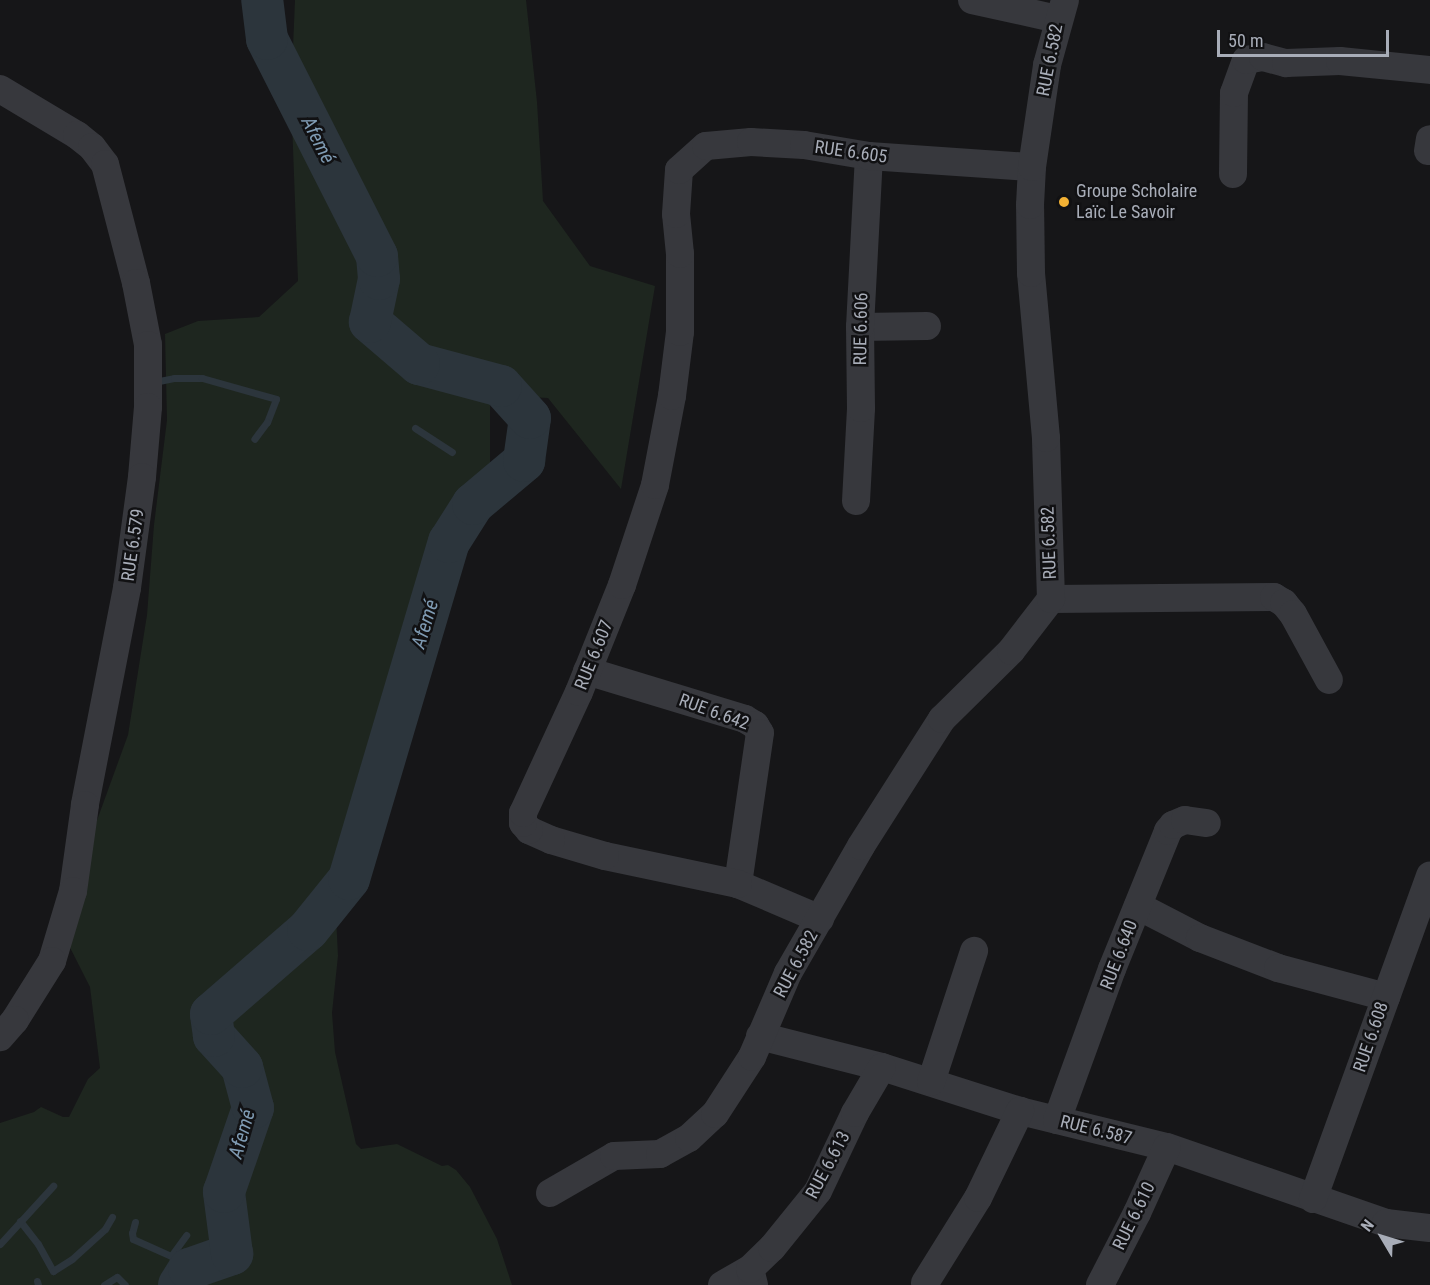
<!DOCTYPE html>
<meta charset="utf-8">
<style>
body{margin:0}
#map{position:relative;width:1430px;height:1285px;overflow:hidden;background:#161618;font-family:"Roboto Condensed",sans-serif}
div>[style]{position:absolute}
.green>*{inset:0;background:#1e261f}
.stream>*{height:7px;margin:-3.5px;padding:0 3.5px;transform-origin:3.5px;border-radius:3.5px;background:#2c353c}
.river>*{height:42px;margin:-21px;padding:0 21px;transform-origin:21px;border-radius:21px;background:#2c353c}
.minor>*{height:28px;margin:-14px;padding:0 14px;transform-origin:14px;border-radius:14px;background:#37383d}
.dots>*{width:16px;height:16px;translate:-50% -50%;box-sizing:border-box;border:3px solid #111113;border-radius:50%}
span{translate:-50% -50%;white-space:nowrap;text-align:center;line-height:1.15;-webkit-text-stroke:5px #111113;paint-order:stroke}
.street-label{font-size:18px;color:#a8adb8}
.poi-label{font-size:18px;color:#a8adb8}
.left{translate:0 -50%;text-align:left}
.water-label{font-size:20px;color:#7f9bb3;font-style:italic}
.north{position:absolute;left:1352px;top:1207px;width:60px;height:60px;-webkit-text-stroke:4px #111113;paint-order:stroke;rotate:308deg;font-size:16px;font-weight:700;line-height:24px;text-align:center;color:#a8adb8}
.north::after{content:'';display:block;margin:auto;width:21px;height:27px;background:#a8adb8;clip-path:polygon(50% 0,100% 100%,50% 72%,0 100%)}
.scale{position:absolute;left:1217px;top:30px;width:172px;height:27px;box-sizing:border-box;border:3px solid #a8adb8;border-top:0;padding-left:8px;font-size:18px;line-height:21px;white-space:nowrap;color:#a8adb8;-webkit-text-stroke:4px #111113;paint-order:stroke}
</style>
<div id="map">
<div class="green">
<div style="clip-path:polygon(295px 0,526px 0,537px 102px,543px 201px,590px 266px,655px 286px,621px 489px,548px 398px,490px 395px,490px 465px,439px 538px,380px 717px,334px 875px,338px 956px,332px 1013px,335px 1052px,356px 1144px,361px 1149px,397px 1144px,442px 1166px,448px 1165px,456px 1170px,470px 1187px,497px 1239px,512px 1285px,0 1285px,0 1123px,34px 1112px,41px 1107px,63px 1117px,69px 1117px,88px 1079px,100px 1068px,90px 987px,53px 914px,96px 823px,128px 735px,147px 615px,154px 525px,167px 420px,165px 334px,198px 321px,259px 317px,298px 281px,291px 95px)"></div>
</div>
<div class="stream">
<div style="left:154px;top:382px;width:20px;rotate:-11deg"></div>
<div style="left:174px;top:378px;width:28px"></div>
<div style="left:202px;top:378px;width:77px;rotate:15.8deg"></div>
<div style="left:276px;top:399px;width:25px;rotate:111deg"></div>
<div style="left:267px;top:422px;width:21px;rotate:127deg"></div>
<div style="left:415px;top:428px;width:44px;rotate:33deg"></div>
<div style="left:20px;top:1221px;width:29px;rotate:52deg"></div>
<div style="left:38px;top:1244px;width:31px;rotate:61deg"></div>
<div style="left:53px;top:1271px;width:22px;rotate:-32deg"></div>
<div style="left:72px;top:1259px;width:45px;rotate:-42.3deg"></div>
<div style="left:105px;top:1229px;width:14px;rotate:-60deg"></div>
<div style="left:135px;top:1222px;width:11px;rotate:105deg"></div>
<div style="left:132px;top:1233px;width:6px;rotate:81deg"></div>
<div style="left:133px;top:1239px;width:42px;rotate:24.1deg"></div>
<div style="left:171px;top:1256px;width:26px;rotate:-54deg"></div>
<div style="left:0;top:1244px;width:79px;rotate:-47.6deg"></div>
<div style="left:37px;top:1281px;width:4px;rotate:76deg"></div>
<div style="left:104px;top:1285px;width:15px;rotate:-32deg"></div>
<div style="left:117px;top:1277px;width:11px;rotate:45deg"></div>
</div>
<div class="river">
<div style="left:179px;top:1285px;width:19px;rotate:-58deg"></div>
<div style="left:189px;top:1269px;width:46px;rotate:-19.2deg"></div>
<div style="left:232px;top:1254px;width:63px;rotate:-97.4deg"></div>
<div style="left:224px;top:1192px;width:89px;rotate:-71deg"></div>
<div style="left:253px;top:1108px;width:42px;rotate:-105deg"></div>
<div style="left:242px;top:1067px;width:42px;rotate:-132.1deg"></div>
<div style="left:214px;top:1036px;width:22px;rotate:-98deg"></div>
<div style="left:211px;top:1014px;width:128px;rotate:-40.9deg"></div>
<div style="left:308px;top:930px;width:65px;rotate:-51.2deg"></div>
<div style="left:349px;top:879px;width:352px;rotate:-73.5deg"></div>
<div style="left:449px;top:542px;width:45px;rotate:-57.7deg"></div>
<div style="left:473px;top:504px;width:67px;rotate:-40.1deg"></div>
<div style="left:524px;top:461px;width:43px;rotate:-82.1deg"></div>
<div style="left:530px;top:418px;width:43px;rotate:-132.2deg"></div>
<div style="left:501px;top:386px;width:85px;rotate:-165deg"></div>
<div style="left:419px;top:364px;width:65px;rotate:-139.4deg"></div>
<div style="left:370px;top:322px;width:44px;rotate:-78.2deg"></div>
<div style="left:379px;top:279px;width:23px;rotate:-95deg"></div>
<div style="left:377px;top:256px;width:243px;rotate:-116.9deg"></div>
<div style="left:267px;top:39px;width:39px;rotate:-97deg"></div>
</div>
<div class="minor">
<div style="left:972px;top:0;width:88px;rotate:12.5deg"></div>
<div style="left:0;top:89px;width:90px;rotate:30.9deg"></div>
<div style="left:77px;top:135px;width:19px;rotate:39deg"></div>
<div style="left:92px;top:147px;width:21px;rotate:53deg"></div>
<div style="left:105px;top:164px;width:123px;rotate:75.4deg"></div>
<div style="left:136px;top:283px;width:63px;rotate:79deg"></div>
<div style="left:148px;top:345px;width:62px;rotate:90deg"></div>
<div style="left:148px;top:407px;width:70px;rotate:94.9deg"></div>
<div style="left:142px;top:477px;width:112px;rotate:97.7deg"></div>
<div style="left:127px;top:588px;width:221px;rotate:101deg"></div>
<div style="left:85px;top:805px;width:87px;rotate:97.9deg"></div>
<div style="left:73px;top:891px;width:73px;rotate:106.7deg"></div>
<div style="left:52px;top:961px;width:70px;rotate:122.1deg"></div>
<div style="left:15px;top:1020px;width:23px;rotate:131deg"></div>
<div style="left:1428px;top:151px;width:12px;rotate:-81deg"></div>
<div style="left:1233px;top:174px;width:81px;rotate:-89.3deg"></div>
<div style="left:1234px;top:93px;width:35px;rotate:-70deg"></div>
<div style="left:1246px;top:60px;width:17px;rotate:-10deg"></div>
<div style="left:1263px;top:57px;width:24px;rotate:15deg"></div>
<div style="left:1286px;top:63px;width:54px;rotate:-2.1deg"></div>
<div style="left:1340px;top:61px;width:90px;rotate:5.7deg"></div>
<div style="left:860px;top:327px;width:67px;rotate:-0.9deg"></div>
<div style="left:856px;top:501px;width:93px;rotate:-86.9deg"></div>
<div style="left:861px;top:408px;width:81px;rotate:-90.7deg"></div>
<div style="left:860px;top:327px;width:171px;rotate:-87deg"></div>
<div style="left:1051px;top:599px;width:223px;rotate:-0.5deg"></div>
<div style="left:1274px;top:597px;width:12px;rotate:31deg"></div>
<div style="left:1284px;top:603px;width:14px;rotate:51deg"></div>
<div style="left:1293px;top:614px;width:75px;rotate:61.4deg"></div>
<div style="left:587px;top:671px;width:165px;rotate:16.9deg"></div>
<div style="left:745px;top:719px;width:12px;rotate:31deg"></div>
<div style="left:755px;top:725px;width:9px;rotate:58deg"></div>
<div style="left:760px;top:733px;width:153px;rotate:98.3deg"></div>
<div style="left:1138px;top:906px;width:70px;rotate:27.3deg"></div>
<div style="left:1200px;top:938px;width:84px;rotate:21deg"></div>
<div style="left:1278px;top:968px;width:112px;rotate:15deg"></div>
<div style="left:820px;top:919px;width:89px;rotate:-156.9deg"></div>
<div style="left:738px;top:884px;width:136px;rotate:-168.1deg"></div>
<div style="left:605px;top:856px;width:56px;rotate:-163.5deg"></div>
<div style="left:551px;top:840px;width:24px;rotate:-156deg"></div>
<div style="left:529px;top:830px;width:9px;rotate:-131deg"></div>
<div style="left:523px;top:823px;width:10px;rotate:-90deg"></div>
<div style="left:523px;top:813px;width:133px;rotate:-65.2deg"></div>
<div style="left:579px;top:692px;width:115px;rotate:-68.1deg"></div>
<div style="left:622px;top:585px;width:105px;rotate:-71.7deg"></div>
<div style="left:655px;top:485px;width:91px;rotate:-79.2deg"></div>
<div style="left:672px;top:396px;width:64px;rotate:-82.9deg"></div>
<div style="left:680px;top:332px;width:78px;rotate:-90deg"></div>
<div style="left:680px;top:254px;width:40px;rotate:-95.7deg"></div>
<div style="left:676px;top:214px;width:44px;rotate:-86.1deg"></div>
<div style="left:679px;top:170px;width:36px;rotate:-42deg"></div>
<div style="left:706px;top:146px;width:45px;rotate:-5.1deg"></div>
<div style="left:751px;top:142px;width:53px;rotate:3.2deg"></div>
<div style="left:804px;top:145px;width:66px;rotate:9.6deg"></div>
<div style="left:869px;top:156px;width:163px;rotate:3.9deg"></div>
<div style="left:760px;top:1036px;width:126px;rotate:14.3deg"></div>
<div style="left:882px;top:1067px;width:145px;rotate:17.7deg"></div>
<div style="left:1020px;top:1111px;width:151px;rotate:13.8deg"></div>
<div style="left:1167px;top:1147px;width:232px;rotate:19.1deg"></div>
<div style="left:1386px;top:1223px;width:44px;rotate:6.5deg"></div>
<div style="left:931px;top:1082px;width:138px;rotate:-71.8deg"></div>
<div style="left:1057px;top:1120px;width:161px;rotate:-70deg"></div>
<div style="left:1112px;top:969px;width:149px;rotate:-67.9deg"></div>
<div style="left:1168px;top:831px;width:8px;rotate:-50deg"></div>
<div style="left:1173px;top:825px;width:13px;rotate:-23deg"></div>
<div style="left:1185px;top:820px;width:22px;rotate:8deg"></div>
<div style="left:550px;top:1193px;width:74px;rotate:-30deg"></div>
<div style="left:614px;top:1156px;width:46px;rotate:-2.5deg"></div>
<div style="left:660px;top:1154px;width:33px;rotate:-29deg"></div>
<div style="left:689px;top:1138px;width:35px;rotate:-43deg"></div>
<div style="left:715px;top:1114px;width:68px;rotate:-57deg"></div>
<div style="left:752px;top:1057px;width:91px;rotate:-66.8deg"></div>
<div style="left:788px;top:973px;width:146px;rotate:-60.1deg"></div>
<div style="left:861px;top:846px;width:151px;rotate:-57.5deg"></div>
<div style="left:942px;top:719px;width:97px;rotate:-44.6deg"></div>
<div style="left:1011px;top:651px;width:66px;rotate:-52.4deg"></div>
<div style="left:1051px;top:599px;width:161px;rotate:-91.8deg"></div>
<div style="left:1046px;top:438px;width:166px;rotate:-95.2deg"></div>
<div style="left:1031px;top:273px;width:68px;rotate:-90.8deg"></div>
<div style="left:1030px;top:205px;width:38px;rotate:-87deg"></div>
<div style="left:1032px;top:167px;width:103px;rotate:-81.6deg"></div>
<div style="left:1047px;top:65px;width:67px;rotate:-74.5deg"></div>
<div style="left:1313px;top:1199px;width:344px;rotate:-70.1deg"></div>
<div style="left:925px;top:1283px;width:100px;rotate:-58.1deg"></div>
<div style="left:978px;top:1198px;width:97px;rotate:-64.2deg"></div>
<div style="left:722px;top:1285px;width:32px;rotate:-30deg"></div>
<div style="left:754px;top:1285px;width:16px;rotate:-104deg"></div>
<div style="left:750px;top:1269px;width:30px;rotate:-44deg"></div>
<div style="left:772px;top:1248px;width:73px;rotate:-51.1deg"></div>
<div style="left:818px;top:1191px;width:86px;rotate:-64.6deg"></div>
<div style="left:855px;top:1113px;width:53px;rotate:-59.6deg"></div>
<div style="left:1100px;top:1285px;width:81px;rotate:-62.8deg"></div>
<div style="left:1137px;top:1213px;width:72px;rotate:-65.6deg"></div>
</div>
<div class="dots">
<div style="left:1064px;top:202px;background:#f2b134"></div>
</div>
<div class="street-label">
<span style="left:1050px;top:60px;rotate:-79deg">RUE 6.582</span>
<span style="left:851px;top:152px;rotate:8deg">RUE 6.605</span>
<span style="left:861px;top:329px;rotate:-89deg">RUE 6.606</span>
<span style="left:1049px;top:543px;rotate:-92deg">RUE 6.582</span>
<span style="left:133px;top:545px;rotate:-82deg">RUE 6.579</span>
<span style="left:594px;top:655px;rotate:-68deg">RUE 6.607</span>
<span style="left:714px;top:712px;rotate:20deg">RUE 6.642</span>
<span style="left:1119px;top:955px;rotate:-69deg">RUE 6.640</span>
<span style="left:796px;top:964px;rotate:-62deg">RUE 6.582</span>
<span style="left:1371px;top:1037px;rotate:-71deg">RUE 6.608</span>
<span style="left:1096px;top:1130px;rotate:14deg">RUE 6.587</span>
<span style="left:828px;top:1165px;rotate:-62deg">RUE 6.613</span>
<span style="left:1134px;top:1216px;rotate:-64deg">RUE 6.610</span>
</div>
<div class="poi-label">
<span class="left" style="left:1076px;top:202px">Groupe Scholaire<br>Laïc Le Savoir</span>
</div>
<div class="water-label">
<span style="left:318px;top:140px;rotate:63deg">Afemé</span>
<span style="left:425px;top:624px;rotate:-73deg">Afemé</span>
<span style="left:242px;top:1134px;rotate:-74deg">Afemé</span>
</div>
<div class="north">N</div>
<div class="scale">50 m</div>
</div>
